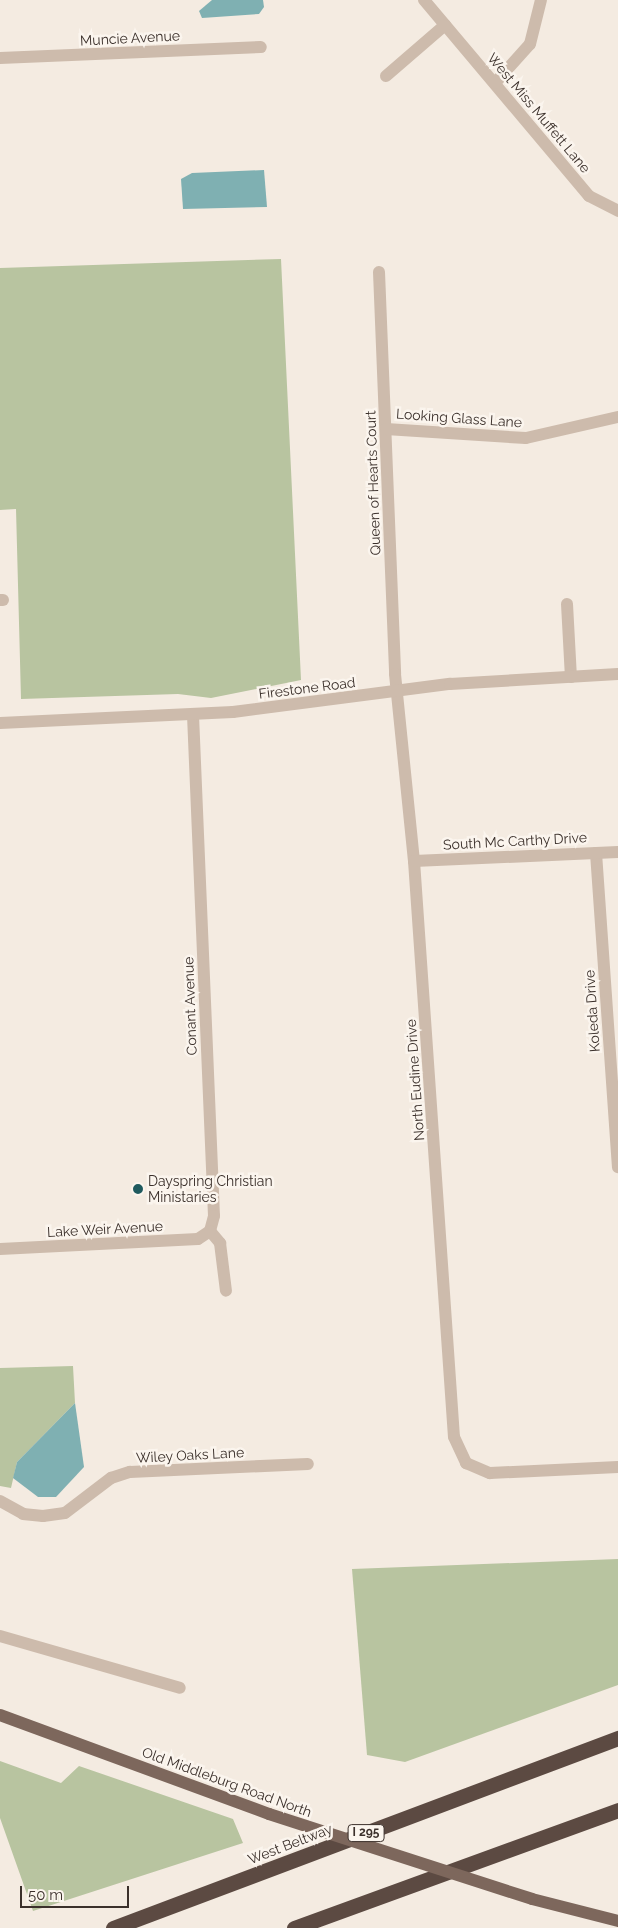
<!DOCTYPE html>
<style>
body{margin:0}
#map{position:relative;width:618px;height:1928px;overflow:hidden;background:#f4ebe1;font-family:Raleway,sans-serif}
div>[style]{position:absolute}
.green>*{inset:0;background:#b8c4a0}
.water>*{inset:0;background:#7fb0b2}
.minor>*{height:12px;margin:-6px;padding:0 6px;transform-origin:6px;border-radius:6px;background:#cdbbac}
.major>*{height:12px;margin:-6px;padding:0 6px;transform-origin:6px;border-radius:6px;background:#7d675c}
.highway>*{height:15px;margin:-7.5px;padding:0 7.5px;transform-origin:7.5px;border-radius:7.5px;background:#5c4a42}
.major-bridge>*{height:12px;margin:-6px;padding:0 6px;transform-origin:6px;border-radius:6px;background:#7d675c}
.dots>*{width:14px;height:14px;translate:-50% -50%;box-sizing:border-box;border:2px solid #fbf5ee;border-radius:50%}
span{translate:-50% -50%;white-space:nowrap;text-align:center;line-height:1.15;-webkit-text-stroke:5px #fbf5ee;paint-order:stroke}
.shield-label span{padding:1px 4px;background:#fbf5ee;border:1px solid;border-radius:4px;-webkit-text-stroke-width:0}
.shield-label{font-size:12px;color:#3b302b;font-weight:700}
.street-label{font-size:14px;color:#3b302b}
.poi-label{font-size:14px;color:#3b302b}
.left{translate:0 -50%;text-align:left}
.scale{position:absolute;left:20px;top:1886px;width:109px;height:22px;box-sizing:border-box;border:2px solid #3b302b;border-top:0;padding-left:6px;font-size:15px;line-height:18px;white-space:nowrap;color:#3b302b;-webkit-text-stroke:4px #fbf5ee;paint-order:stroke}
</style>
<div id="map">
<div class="green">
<div style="clip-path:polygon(281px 259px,301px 680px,211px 698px,178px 694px,21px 699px,16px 509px,0 510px,0 268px)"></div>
<div style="clip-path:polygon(73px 1366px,75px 1403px,17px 1462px,11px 1488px,0 1486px,0 1368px)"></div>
<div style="clip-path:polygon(618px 1559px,618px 1685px,405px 1762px,367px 1755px,352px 1569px)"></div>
<div style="clip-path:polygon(0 1761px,61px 1783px,79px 1766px,233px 1819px,243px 1843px,33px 1911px,0 1818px)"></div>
</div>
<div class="water">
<div style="clip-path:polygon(212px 0,263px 0,264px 7px,259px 14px,202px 18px,199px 11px)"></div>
<div style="clip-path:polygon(264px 170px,267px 207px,183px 209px,181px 179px,192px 173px)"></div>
<div style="clip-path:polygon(75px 1403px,84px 1467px,56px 1497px,38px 1497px,13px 1478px,17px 1462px)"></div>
</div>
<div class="minor">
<div style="left:424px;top:0;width:256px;rotate:49.9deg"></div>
<div style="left:589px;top:196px;width:33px;rotate:27deg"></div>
<div style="left:0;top:58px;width:261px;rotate:-2.4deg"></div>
<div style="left:386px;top:76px;width:78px;rotate:-40.8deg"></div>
<div style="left:495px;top:83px;width:52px;rotate:-48.1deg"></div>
<div style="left:530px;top:44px;width:45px;rotate:-76deg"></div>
<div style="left:379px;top:272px;width:402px;rotate:87.7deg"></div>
<div style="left:395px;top:674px;width:188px;rotate:84.2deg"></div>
<div style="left:414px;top:861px;width:577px;rotate:86.03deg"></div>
<div style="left:454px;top:1437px;width:29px;rotate:65deg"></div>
<div style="left:466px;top:1463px;width:26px;rotate:23deg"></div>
<div style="left:490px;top:1473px;width:128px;rotate:-2.7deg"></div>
<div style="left:386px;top:429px;width:140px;rotate:3.7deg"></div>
<div style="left:526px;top:438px;width:94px;rotate:-12.9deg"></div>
<div style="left:0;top:600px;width:3px"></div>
<div style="left:567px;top:604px;width:73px;rotate:86.9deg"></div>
<div style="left:193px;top:715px;width:501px;rotate:87.6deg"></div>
<div style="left:214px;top:1216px;width:16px;rotate:105deg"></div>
<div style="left:0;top:723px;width:233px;rotate:-2.7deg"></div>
<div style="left:233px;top:712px;width:219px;rotate:-7.4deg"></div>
<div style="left:450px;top:684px;width:168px;rotate:-3.4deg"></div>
<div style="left:596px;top:853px;width:315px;rotate:86deg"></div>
<div style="left:414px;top:861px;width:204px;rotate:-2.5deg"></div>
<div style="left:210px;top:1231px;width:16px;rotate:50deg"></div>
<div style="left:220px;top:1243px;width:48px;rotate:82.9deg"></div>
<div style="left:0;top:1249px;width:198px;rotate:-2.9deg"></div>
<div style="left:198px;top:1239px;width:14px;rotate:-34deg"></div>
<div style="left:0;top:1501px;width:26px;rotate:29deg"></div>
<div style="left:23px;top:1514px;width:20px;rotate:6deg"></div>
<div style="left:43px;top:1516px;width:22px;rotate:-8deg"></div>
<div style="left:65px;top:1513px;width:58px;rotate:-37.3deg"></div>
<div style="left:111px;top:1478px;width:20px;rotate:-18deg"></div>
<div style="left:130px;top:1472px;width:178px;rotate:-2.6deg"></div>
<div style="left:0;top:1636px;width:187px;rotate:16.1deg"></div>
</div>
<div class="major">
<div style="left:0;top:1715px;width:287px;rotate:20.2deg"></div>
<div style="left:532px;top:1899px;width:89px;rotate:14.3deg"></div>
</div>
<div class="highway">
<div style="left:113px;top:1928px;width:540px;rotate:-20.62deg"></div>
<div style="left:294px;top:1928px;width:345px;rotate:-20deg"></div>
</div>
<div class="major-bridge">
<div style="left:269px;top:1814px;width:276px;rotate:17.9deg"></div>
</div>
<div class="dots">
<div style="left:138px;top:1189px;background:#1f5a5e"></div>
</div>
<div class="shield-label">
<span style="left:366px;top:1833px">I 295</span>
</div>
<div class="street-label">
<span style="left:130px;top:38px;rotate:-3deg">Muncie Avenue</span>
<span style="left:539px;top:113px;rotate:50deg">West Miss Muffett Lane</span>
<span style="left:459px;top:418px;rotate:4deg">Looking Glass Lane</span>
<span style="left:373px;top:483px;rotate:-92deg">Queen of Hearts Court</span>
<span style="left:307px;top:688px;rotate:-7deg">Firestone Road</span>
<span style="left:515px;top:841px;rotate:-3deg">South Mc Carthy Drive</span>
<span style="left:190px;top:1006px;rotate:-92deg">Conant Avenue</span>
<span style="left:592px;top:1011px;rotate:-94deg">Koleda Drive</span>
<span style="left:415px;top:1080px;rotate:-94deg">North Eudine Drive</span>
<span style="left:105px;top:1229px;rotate:-3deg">Lake Weir Avenue</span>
<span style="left:190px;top:1455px;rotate:-3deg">Wiley Oaks Lane</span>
<span style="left:227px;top:1782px;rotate:20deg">Old Middleburg Road North</span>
<span style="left:290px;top:1844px;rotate:-21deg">West Beltway</span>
</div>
<div class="poi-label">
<span class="left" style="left:148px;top:1189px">Dayspring Christian<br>Ministaries</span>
</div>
<div class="scale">50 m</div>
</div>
